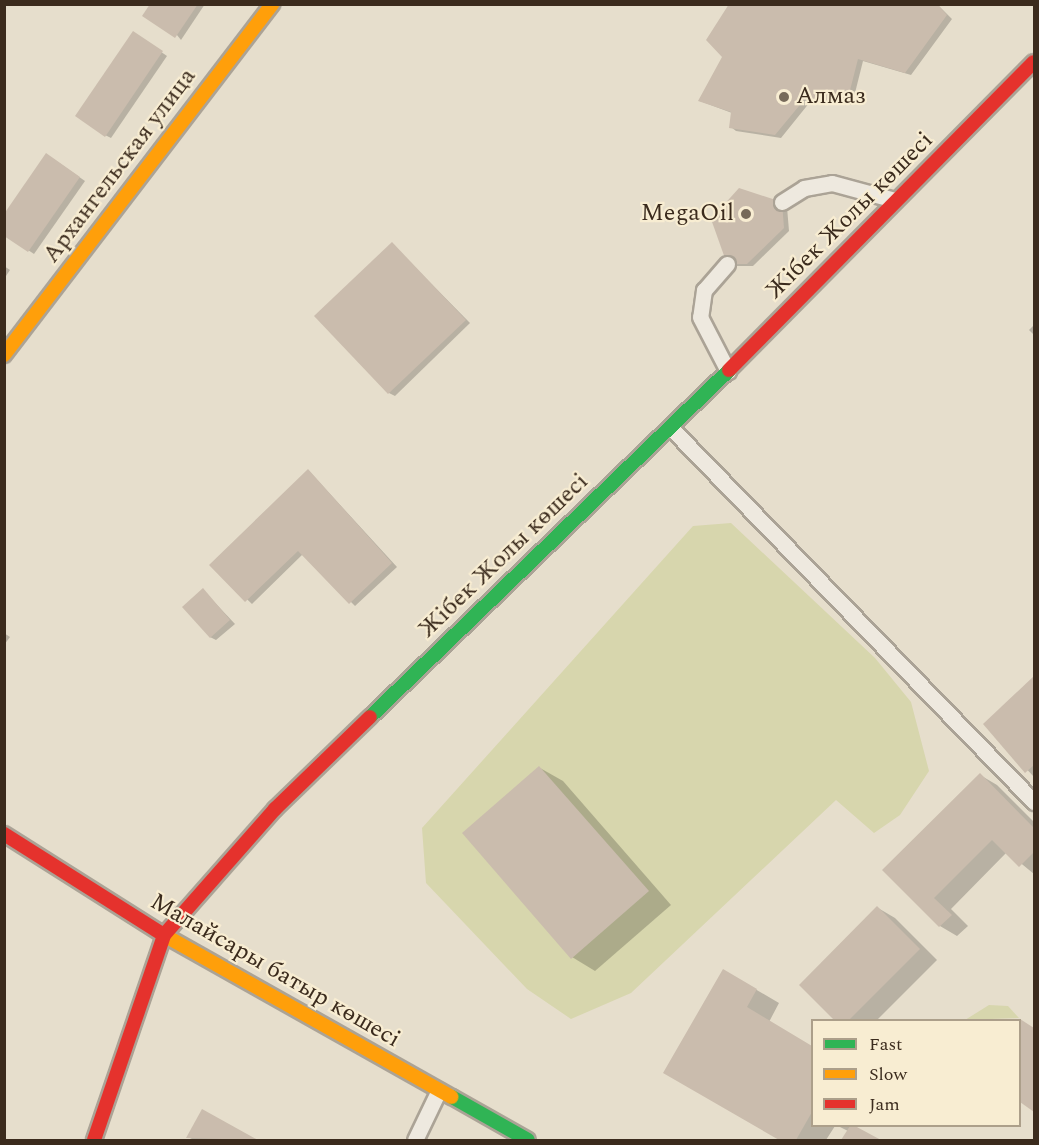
<!DOCTYPE html>
<meta charset="utf-8">
<style>
body{margin:0}
#map{position:relative;width:1039px;height:1145px;overflow:hidden;background:#e6decc;font-family:Spectral,serif}
div>[style]{position:absolute}
.green>*{inset:0;background:#d7d6ad}
.shadow>*{inset:0;background:#0003}
.building>*{inset:0;background:#cabcad}
.roads{filter:drop-shadow(2px 0 #aba396) drop-shadow(-2px 0 #aba396) drop-shadow(0 2px #aba396) drop-shadow(0 -2px #aba396)}
.lane>*{height:15px;margin:-7.5px;padding:0 7.5px;transform-origin:7.5px;border-radius:7.5px;background:#eee9df}
.fast>*{height:14px;margin:-7px;padding:0 7px;transform-origin:7px;border-radius:7px;background:#30b455}
.slow>*{height:14px;margin:-7px;padding:0 7px;transform-origin:7px;border-radius:7px;background:#ff9f0a}
.jam>*{height:14px;margin:-7px;padding:0 7px;transform-origin:7px;border-radius:7px;background:#e5322d}
.dots>*{width:16px;height:16px;translate:-50% -50%;box-sizing:border-box;border:3px solid #f8edd2;border-radius:50%}
span{translate:-50% -50%;white-space:nowrap;text-align:center;line-height:1.15;-webkit-text-stroke:4.5px #f8edd2;paint-order:stroke}
.poi-label{font-size:24px;color:#3b2b1d}
.left{translate:0 -50%;text-align:left}
.right{translate:-100% -50%;text-align:right}
.street-label{font-size:24px;color:#3b2b1d}
.frame{position:absolute;inset:0;border:6px solid #3b2b1d;pointer-events:none}
.legend{position:absolute;left:811px;top:1019px;width:210px;height:108px;box-sizing:border-box;background:#f8edd2;border:2px solid #ac9f8a;margin:0;padding:8px 10px;list-style:none;font-size:18px;color:#3b2b1d}
.legend li{display:flex;align-items:center;gap:12px;height:30px}
.legend b{width:30px;border:2px solid #ac9f8a}
</style>
<div id="map">
<div class="green">
<div style="clip-path:polygon(731px 523px,875px 658px,911px 702px,929px 771px,900px 815px,874px 833px,836px 800px,631px 993px,571px 1019px,527px 989px,426px 883px,422px 828px,693px 526px)"></div>
<div style="clip-path:polygon(989px 1005px,1008px 1006px,1019px 1018px,965px 1020px)"></div>
</div>
<div class="shadow">
<div style="clip-path:polygon(152px 4px,205px 4px,181px 40px)"></div>
<div style="clip-path:polygon(937px 4px,952px 19px,911px 75px,863px 61px,852px 105px,810px 102px,781px 138px,736px 131px,731px 127px,732px 113px,700px 101px)"></div>
<div style="clip-path:polygon(138px 36px,167px 56px,111px 138px,105px 135px)"></div>
<div style="clip-path:polygon(52px 158px,85px 181px,34px 254px,4px 234px)"></div>
<div style="clip-path:polygon(787px 207px,789px 231px,753px 266px,733px 266px,713px 220px)"></div>
<div style="clip-path:polygon(392px 244px,470px 323px,395px 396px,389px 393px)"></div>
<div style="clip-path:polygon(4px 266px,10px 270px,4px 279px)"></div>
<div style="clip-path:polygon(1034px 325px,1034px 335px,1029px 330px)"></div>
<div style="clip-path:polygon(309px 471px,397px 567px,355px 606px,303px 554px,252px 604px,211px 565px)"></div>
<div style="clip-path:polygon(203px 590px,235px 624px,216px 640px,210px 637px)"></div>
<div style="clip-path:polygon(4px 633px,10px 637px,4px 645px)"></div>
<div style="clip-path:polygon(1034px 678px,1034px 777px,985px 724px)"></div>
<div style="clip-path:polygon(540px 768px,563px 781px,671px 905px,595px 971px,572px 957px)"></div>
<div style="clip-path:polygon(980px 775px,997px 785px,1034px 822px,1034px 874px,1007px 852px,951px 909px,968px 926px,957px 936px,940px 926px,884px 870px)"></div>
<div style="clip-path:polygon(878px 908px,895px 918px,937px 960px,877px 1020px,836px 1020px,801px 985px)"></div>
<div style="clip-path:polygon(724px 971px,779px 1003px,769px 1022px,812px 1048px,812px 1126px,835px 1126px,826px 1140px,782px 1140px,665px 1072px)"></div>
<div style="clip-path:polygon(1019px 1020px,1034px 1029px,1034px 1110px,1020px 1100px)"></div>
<div style="clip-path:polygon(202px 1111px,255px 1140px,194px 1140px,188px 1137px)"></div>
<div style="clip-path:polygon(838px 1126px,854px 1126px,878px 1140px,843px 1140px,848px 1131px)"></div>
</div>
<div class="building">
<div style="clip-path:polygon(150px 4px,198px 4px,175px 38px,142px 16px)"></div>
<div style="clip-path:polygon(729px 4px,937px 4px,947px 15px,905px 73px,858px 59px,847px 102px,804px 100px,775px 135px,729px 128px,731px 112px,698px 101px,722px 57px,706px 40px)"></div>
<div style="clip-path:polygon(133px 31px,163px 51px,105px 137px,75px 116px)"></div>
<div style="clip-path:polygon(46px 153px,80px 177px,28px 252px,4px 236px,4px 214px)"></div>
<div style="clip-path:polygon(739px 188px,782px 202px,784px 228px,747px 264px,727px 264px,711px 219px)"></div>
<div style="clip-path:polygon(392px 242px,466px 320px,388px 394px,314px 316px)"></div>
<div style="clip-path:polygon(308px 469px,392px 563px,349px 604px,298px 551px,245px 602px,209px 565px)"></div>
<div style="clip-path:polygon(203px 588px,230px 620px,210px 638px,182px 607px)"></div>
<div style="clip-path:polygon(1034px 676px,1034px 765px,1025px 773px,983px 724px)"></div>
<div style="clip-path:polygon(539px 766px,649px 891px,571px 959px,462px 833px)"></div>
<div style="clip-path:polygon(980px 773px,1034px 828px,1034px 852px,1019px 867px,992px 840px,934px 898px,952px 915px,939px 927px,882px 870px)"></div>
<div style="clip-path:polygon(877px 906px,920px 949px,849px 1020px,834px 1020px,799px 985px)"></div>
<div style="clip-path:polygon(723px 969px,757px 989px,747px 1007px,812px 1046px,812px 1112px,796px 1140px,779px 1140px,663px 1073px)"></div>
<div style="clip-path:polygon(1020px 1019px,1034px 1028px,1034px 1112px,1020px 1102px)"></div>
<div style="clip-path:polygon(202px 1109px,258px 1140px,186px 1138px)"></div>
<div style="clip-path:polygon(850px 1126px,855px 1126px,881px 1140px,841px 1140px)"></div>
</div>
<div class="roads">
<div class="lane">
<div style="left:782px;top:202px;width:26px;rotate:-32deg"></div>
<div style="left:804px;top:188px;width:28px;rotate:-10deg"></div>
<div style="left:832px;top:183px;width:65px;rotate:15.1deg"></div>
<div style="left:727px;top:264px;width:35px;rotate:131deg"></div>
<div style="left:704px;top:290px;width:27px;rotate:98deg"></div>
<div style="left:700px;top:317px;width:61px;rotate:62.6deg"></div>
<div style="left:670px;top:427px;width:523px;rotate:45.85deg"></div>
<div style="left:415px;top:1140px;width:55px;rotate:-64.4deg"></div>
</div>
<div class="fast">
<div style="left:370px;top:717px;width:499px;rotate:-44deg"></div>
<div style="left:452px;top:1097px;width:87px;rotate:29.5deg"></div>
</div>
<div class="slow">
<div style="left:4px;top:355px;width:442px;rotate:-52.6deg"></div>
<div style="left:164px;top:935px;width:330px;rotate:29.4deg"></div>
</div>
<div class="jam">
<div style="left:729px;top:370px;width:433px;rotate:-45.3deg"></div>
<div style="left:4px;top:834px;width:189px;rotate:32.3deg"></div>
<div style="left:94px;top:1140px;width:217px;rotate:-71.1deg"></div>
<div style="left:164px;top:935px;width:168px;rotate:-48.6deg"></div>
<div style="left:275px;top:809px;width:132px;rotate:-44.1deg"></div>
</div>
</div>
<div class="dots">
<div style="left:784px;top:97px;background:#776a5a"></div>
<div style="left:746px;top:214px;background:#776a5a"></div>
</div>
<div class="poi-label">
<span class="left" style="left:796px;top:97px">Алмаз</span>
<span class="right" style="left:734px;top:214px">MegaOil</span>
</div>
<div class="street-label">
<span style="left:120px;top:166px;rotate:-53deg">Архангельская улица</span>
<span style="left:850px;top:216px;rotate:-45deg">Жібек Жолы көшесі</span>
<span style="left:504px;top:556px;rotate:-44deg">Жібек Жолы көшесі</span>
<span style="left:275px;top:971px;rotate:30deg">Малайсары батыр көшесі</span>
</div>
<div class="frame"></div>
<ul class="legend">
<li><b style="height:8px;background:#30b455"></b>Fast</li>
<li><b style="height:8px;background:#ff9f0a"></b>Slow</li>
<li><b style="height:8px;background:#e5322d"></b>Jam</li>
</ul>
</div>
